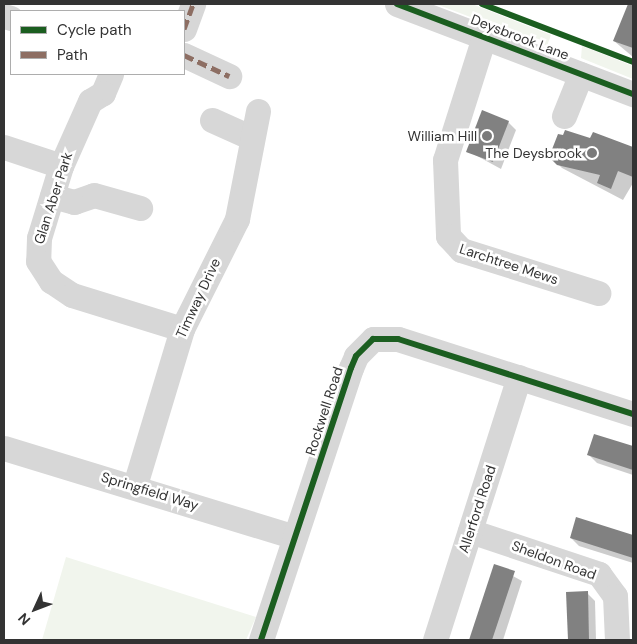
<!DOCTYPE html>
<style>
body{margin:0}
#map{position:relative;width:637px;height:644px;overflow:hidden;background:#fff;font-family:"DM Sans",sans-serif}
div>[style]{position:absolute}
.green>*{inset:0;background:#f1f5ed}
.shadow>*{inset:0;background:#0003}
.building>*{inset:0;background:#818181}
.minor>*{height:25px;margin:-12.5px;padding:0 12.5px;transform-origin:12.5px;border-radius:12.5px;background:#d7d7d7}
.quiet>*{height:5px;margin-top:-2.5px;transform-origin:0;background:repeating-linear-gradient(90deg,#8d6e63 0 10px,transparent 0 15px)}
.cycleway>*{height:6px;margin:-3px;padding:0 3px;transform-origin:3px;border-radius:3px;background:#1b5e20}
.dots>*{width:14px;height:14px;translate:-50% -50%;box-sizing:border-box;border:2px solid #fff;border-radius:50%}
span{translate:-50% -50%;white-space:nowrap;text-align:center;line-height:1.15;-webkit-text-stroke:5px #fff;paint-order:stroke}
.street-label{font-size:14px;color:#333}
.poi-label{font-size:14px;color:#333}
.right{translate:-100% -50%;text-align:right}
.frame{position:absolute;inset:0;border:5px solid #333;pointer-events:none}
.legend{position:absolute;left:10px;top:10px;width:175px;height:65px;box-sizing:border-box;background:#fff;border:1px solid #adadad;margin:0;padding:6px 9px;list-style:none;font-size:15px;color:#333}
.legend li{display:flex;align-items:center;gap:10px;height:25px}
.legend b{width:25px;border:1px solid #adadad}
.north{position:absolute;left:10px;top:584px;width:50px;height:50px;-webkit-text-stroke:4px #fff;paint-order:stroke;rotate:227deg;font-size:14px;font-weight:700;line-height:20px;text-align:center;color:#333}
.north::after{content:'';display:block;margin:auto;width:18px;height:22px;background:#333;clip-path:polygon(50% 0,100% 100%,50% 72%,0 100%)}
</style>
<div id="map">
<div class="green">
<div style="clip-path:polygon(436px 4px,472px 4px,551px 35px,547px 46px)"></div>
<div style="clip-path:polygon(582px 46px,633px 66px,633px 79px,581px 58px)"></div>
<div style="clip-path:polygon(66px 557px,256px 617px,246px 640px,42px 640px)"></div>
</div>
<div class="shadow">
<div style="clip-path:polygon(629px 4px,633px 4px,633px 57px,614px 41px)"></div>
<div style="clip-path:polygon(508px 122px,516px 130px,501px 169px,468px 151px)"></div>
<div style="clip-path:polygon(593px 134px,633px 149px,633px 183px,623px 200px,562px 168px,550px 156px,591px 139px)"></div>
<div style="clip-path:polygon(595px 435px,633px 447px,633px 475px,597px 463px,589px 455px)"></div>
<div style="clip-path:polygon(577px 519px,633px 536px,633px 563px,579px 546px,571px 538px)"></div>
<div style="clip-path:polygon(495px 566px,522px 581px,503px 640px,471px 640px)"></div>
<div style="clip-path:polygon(568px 593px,587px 593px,595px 601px,596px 640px,569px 640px)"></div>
</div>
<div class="building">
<div style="clip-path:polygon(628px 4px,633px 4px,633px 48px,613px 41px)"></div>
<div style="clip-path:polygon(482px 110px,509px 121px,493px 162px,466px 152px)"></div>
<div style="clip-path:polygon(565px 130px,590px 138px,593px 132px,633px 147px,633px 177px,618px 171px,611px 189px,597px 183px,600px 175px,557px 165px,549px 157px,558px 134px,563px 135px)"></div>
<div style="clip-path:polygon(594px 434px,633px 446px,633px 470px,587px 455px)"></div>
<div style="clip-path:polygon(576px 517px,633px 535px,633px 558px,570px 538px)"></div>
<div style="clip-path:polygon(494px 564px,515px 571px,492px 640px,469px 640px)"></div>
<div style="clip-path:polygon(588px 591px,589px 640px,568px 640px,566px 592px)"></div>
</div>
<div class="minor">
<div style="left:397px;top:4px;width:253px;rotate:20.9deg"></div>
<div style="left:4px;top:16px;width:7px;rotate:16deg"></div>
<div style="left:184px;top:29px;width:27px;rotate:-70deg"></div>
<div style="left:484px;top:37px;width:129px;rotate:107.6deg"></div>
<div style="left:445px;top:160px;width:76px;rotate:87.7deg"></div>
<div style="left:448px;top:236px;width:19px;rotate:47deg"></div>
<div style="left:461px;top:250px;width:144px;rotate:17.4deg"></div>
<div style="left:184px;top:55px;width:50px;rotate:25deg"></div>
<div style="left:111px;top:74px;width:21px;rotate:113deg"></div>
<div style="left:103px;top:93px;width:15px;rotate:148deg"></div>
<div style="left:90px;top:101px;width:71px;rotate:114deg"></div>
<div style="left:61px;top:166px;width:75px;rotate:107deg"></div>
<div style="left:39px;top:238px;width:23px;rotate:92deg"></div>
<div style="left:38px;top:261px;width:24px;rotate:57deg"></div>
<div style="left:51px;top:281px;width:25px;rotate:34deg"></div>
<div style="left:72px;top:295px;width:115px;rotate:17.2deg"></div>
<div style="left:564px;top:116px;width:45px;rotate:-68deg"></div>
<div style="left:212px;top:120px;width:44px;rotate:24.2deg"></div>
<div style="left:4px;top:147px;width:60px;rotate:18.4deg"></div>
<div style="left:52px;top:196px;width:23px;rotate:15deg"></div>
<div style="left:74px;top:202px;width:21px;rotate:-19deg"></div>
<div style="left:94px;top:195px;width:48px;rotate:15.8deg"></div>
<div style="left:4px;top:448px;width:304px;rotate:17deg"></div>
<div style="left:135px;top:485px;width:163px;rotate:-73.2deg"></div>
<div style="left:182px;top:329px;width:123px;rotate:-63.4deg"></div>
<div style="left:237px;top:219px;width:110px;rotate:-79deg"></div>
<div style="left:470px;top:531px;width:136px;rotate:18.4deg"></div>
<div style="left:599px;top:574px;width:27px;rotate:54deg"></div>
<div style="left:615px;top:596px;width:44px;rotate:87.4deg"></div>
<div style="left:261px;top:640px;width:287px;rotate:-71.7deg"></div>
<div style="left:351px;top:368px;width:13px;rotate:-67deg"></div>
<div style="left:356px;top:356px;width:24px;rotate:-45deg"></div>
<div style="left:373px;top:339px;width:25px"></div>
<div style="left:398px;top:339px;width:247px;rotate:17.7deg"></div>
<div style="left:435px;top:640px;width:276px;rotate:-72.3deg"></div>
</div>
<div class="quiet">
<div style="left:184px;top:29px;width:27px;rotate:-70deg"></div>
<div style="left:184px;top:55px;width:50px;rotate:25deg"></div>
</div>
<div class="cycleway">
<div style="left:397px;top:4px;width:253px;rotate:20.9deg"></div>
<div style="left:482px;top:4px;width:162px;rotate:21deg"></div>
<div style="left:261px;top:640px;width:287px;rotate:-71.7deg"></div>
<div style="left:351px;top:368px;width:13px;rotate:-67deg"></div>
<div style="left:356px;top:356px;width:24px;rotate:-45deg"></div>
<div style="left:373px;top:339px;width:25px"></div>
<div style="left:398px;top:339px;width:247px;rotate:17.7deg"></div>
</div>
<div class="dots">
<div style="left:487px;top:136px;background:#7a7a7a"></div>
<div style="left:592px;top:153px;background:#7a7a7a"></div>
</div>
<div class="street-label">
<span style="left:520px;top:37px;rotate:21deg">Deysbrook Lane</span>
<span style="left:53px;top:198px;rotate:-72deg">Glan Aber Park</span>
<span style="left:509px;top:264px;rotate:18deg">Larchtree Mews</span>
<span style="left:198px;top:298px;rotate:-65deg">Timway Drive</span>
<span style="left:324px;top:411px;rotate:-72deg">Rockwell Road</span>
<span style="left:150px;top:491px;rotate:17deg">Springfield Way</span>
<span style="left:477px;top:509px;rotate:-72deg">Allerford Road</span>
<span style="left:554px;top:560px;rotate:20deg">Sheldon Road</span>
</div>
<div class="poi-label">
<span class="right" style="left:477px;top:136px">William Hill</span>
<span class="right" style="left:582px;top:153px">The Deysbrook</span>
</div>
<div class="frame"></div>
<ul class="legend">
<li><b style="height:6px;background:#1b5e20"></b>Cycle path</li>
<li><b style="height:6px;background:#8d6e63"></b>Path</li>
</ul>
<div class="north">N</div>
</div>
